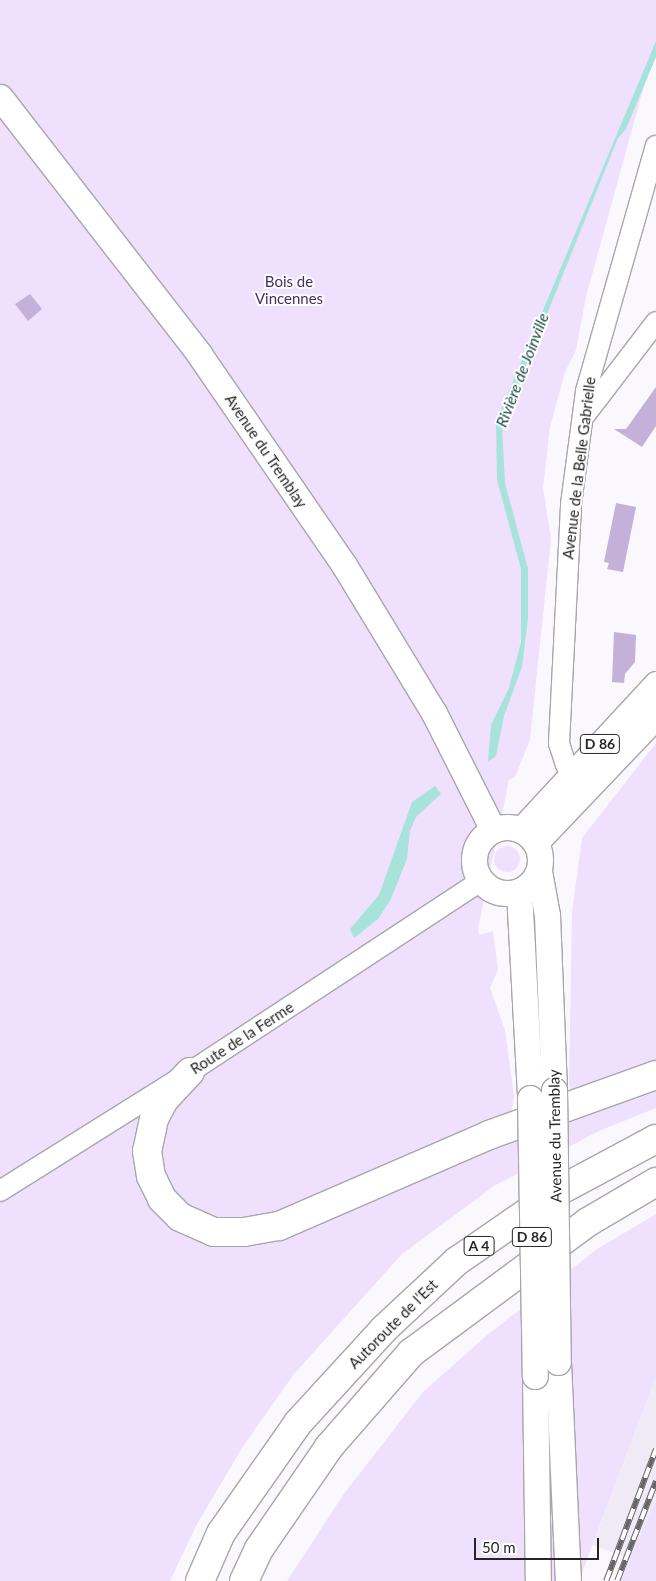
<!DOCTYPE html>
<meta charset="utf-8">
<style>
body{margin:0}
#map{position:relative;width:656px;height:1581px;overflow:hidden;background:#faf8fd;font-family:Lato,sans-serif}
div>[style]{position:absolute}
.built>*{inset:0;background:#f0eaf6}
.green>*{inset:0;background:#efe1fe}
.round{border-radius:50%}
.water>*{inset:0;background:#a7e3da}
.building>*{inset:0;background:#c4b1da}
.roads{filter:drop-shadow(1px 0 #a8a6aa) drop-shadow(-1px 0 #a8a6aa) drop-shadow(0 1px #a8a6aa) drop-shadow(0 -1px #a8a6aa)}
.minor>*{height:20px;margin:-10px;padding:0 10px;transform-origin:10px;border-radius:10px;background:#fff}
.major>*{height:25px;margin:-12.5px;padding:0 12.5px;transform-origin:12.5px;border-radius:12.5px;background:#fff}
.major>.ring{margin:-12.5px;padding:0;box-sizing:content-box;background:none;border:25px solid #fff;border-radius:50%}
.highway>*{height:28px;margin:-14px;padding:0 14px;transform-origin:14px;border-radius:14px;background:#fff}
.rail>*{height:5.5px;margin-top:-2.75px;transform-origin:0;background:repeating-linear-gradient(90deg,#fff 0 11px,#666568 0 22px);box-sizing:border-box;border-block:1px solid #666568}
.bridges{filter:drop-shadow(1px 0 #a8a6aa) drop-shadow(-1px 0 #a8a6aa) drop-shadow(0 1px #a8a6aa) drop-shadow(0 -1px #a8a6aa)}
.major-bridge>*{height:25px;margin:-12.5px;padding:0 12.5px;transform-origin:12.5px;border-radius:12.5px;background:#fff}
span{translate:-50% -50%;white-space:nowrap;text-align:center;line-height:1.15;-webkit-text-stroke:4px #fff;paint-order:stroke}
.shield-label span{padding:1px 4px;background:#fff;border:1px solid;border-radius:4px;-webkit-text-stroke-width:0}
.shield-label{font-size:14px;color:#262627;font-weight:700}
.park-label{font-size:15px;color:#492d62}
.street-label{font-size:15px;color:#262627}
.water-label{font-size:16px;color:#194c46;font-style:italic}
.scale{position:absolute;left:474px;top:1538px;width:125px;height:22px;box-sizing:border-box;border:2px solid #262627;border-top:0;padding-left:6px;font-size:15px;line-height:18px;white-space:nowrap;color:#262627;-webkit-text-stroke:4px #fff;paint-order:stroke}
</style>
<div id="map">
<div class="built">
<div style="clip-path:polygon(656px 1377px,656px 1500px,630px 1559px,593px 1545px)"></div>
</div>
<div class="green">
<div style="clip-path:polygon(0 0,656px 0,656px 42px,586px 297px,576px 350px,565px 372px,550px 427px,543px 488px,551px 539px,530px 740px,515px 777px,509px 780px,478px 929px,479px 935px,493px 931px,498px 970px,490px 988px,505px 1030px,514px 1095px,510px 1124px,656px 1085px,656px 1108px,599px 1131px,494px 1186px,402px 1254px,294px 1374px,244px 1445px,197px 1524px,170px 1581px,0 1581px)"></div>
<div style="clip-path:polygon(656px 743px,656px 1064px,572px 1092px,569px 1084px,572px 912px,582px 838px)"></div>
<div class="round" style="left:494px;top:846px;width:26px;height:26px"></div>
<div style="clip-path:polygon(656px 1214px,656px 1377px,579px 1581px,287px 1581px,343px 1495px,423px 1392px,486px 1336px,597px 1249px)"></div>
<div style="clip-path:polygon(656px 1500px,656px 1581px,621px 1581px,630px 1559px)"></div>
</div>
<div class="water">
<div style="clip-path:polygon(656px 41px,656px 57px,626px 129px,618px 138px,502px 426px,505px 483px,528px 569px,528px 618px,522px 667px,504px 716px,496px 756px,488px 762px,491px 725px,509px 688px,521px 642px,521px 569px,497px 480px,496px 422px)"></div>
<div style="clip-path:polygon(435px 786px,441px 794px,416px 817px,410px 831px,407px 859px,391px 899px,378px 919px,354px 938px,350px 929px,379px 895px,412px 802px)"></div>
</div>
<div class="building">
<div style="clip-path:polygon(30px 294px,42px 309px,28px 321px,15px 304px)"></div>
<div style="clip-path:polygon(656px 387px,656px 426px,642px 447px,614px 429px,626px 429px)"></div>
<div style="clip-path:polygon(616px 503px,636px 507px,623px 572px,607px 569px,609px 563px,604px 562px)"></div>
<div style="clip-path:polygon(614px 632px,636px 635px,635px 662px,625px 674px,624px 683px,612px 682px)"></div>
</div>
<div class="roads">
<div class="minor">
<div style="left:585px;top:415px;width:117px;rotate:-52.6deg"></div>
<div style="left:581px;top:784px;width:24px;rotate:-128deg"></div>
<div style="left:566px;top:765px;width:23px;rotate:-108deg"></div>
<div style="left:559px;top:743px;width:239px;rotate:-87.1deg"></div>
<div style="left:571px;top:504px;width:114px;rotate:-82.4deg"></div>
<div style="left:586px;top:391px;width:255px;rotate:-74.1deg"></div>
<div style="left:0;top:1191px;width:224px;rotate:-32.1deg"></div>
<div style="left:190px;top:1072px;width:348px;rotate:-33.3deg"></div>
</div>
<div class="major">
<div style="left:0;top:97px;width:325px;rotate:52.2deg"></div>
<div style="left:199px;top:354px;width:256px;rotate:55.5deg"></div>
<div style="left:344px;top:565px;width:173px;rotate:58.7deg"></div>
<div style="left:434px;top:713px;width:131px;rotate:63.2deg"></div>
<div class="ring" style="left:474px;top:827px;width:41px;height:41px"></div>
<div style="left:521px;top:830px;width:199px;rotate:-47.2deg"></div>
<div style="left:536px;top:842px;width:174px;rotate:-46.4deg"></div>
<div style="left:539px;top:871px;width:45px;rotate:79.7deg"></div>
<div style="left:547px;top:915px;width:175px;rotate:87.7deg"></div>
<div style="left:519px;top:892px;width:206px;rotate:86.9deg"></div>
<div style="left:558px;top:1362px;width:219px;rotate:87.4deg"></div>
<div style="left:535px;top:1376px;width:205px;rotate:89.2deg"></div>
</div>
<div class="highway">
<div style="left:190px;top:1072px;width:38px;rotate:133deg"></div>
<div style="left:164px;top:1100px;width:21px;rotate:118deg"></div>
<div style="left:154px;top:1119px;width:33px;rotate:102deg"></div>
<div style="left:147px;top:1151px;width:25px;rotate:81deg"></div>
<div style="left:151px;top:1176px;width:25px;rotate:64deg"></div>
<div style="left:162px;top:1199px;width:25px;rotate:45deg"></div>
<div style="left:180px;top:1217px;width:37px;rotate:24deg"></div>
<div style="left:214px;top:1232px;width:30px"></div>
<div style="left:244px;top:1232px;width:36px;rotate:-10deg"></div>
<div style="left:279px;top:1226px;width:229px;rotate:-23.4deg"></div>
<div style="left:489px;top:1135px;width:177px;rotate:-19.8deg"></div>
<div style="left:200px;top:1581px;width:52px;rotate:-66.4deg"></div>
<div style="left:221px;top:1533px;width:134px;rotate:-55deg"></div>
<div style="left:298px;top:1423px;width:127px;rotate:-47.5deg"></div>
<div style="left:384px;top:1329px;width:100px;rotate:-43deg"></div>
<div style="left:457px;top:1261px;width:121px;rotate:-34.6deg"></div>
<div style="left:557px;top:1192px;width:112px;rotate:-28.2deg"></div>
<div style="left:244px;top:1581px;width:35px;rotate:-65deg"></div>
<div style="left:259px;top:1549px;width:124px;rotate:-55.5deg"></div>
<div style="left:329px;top:1447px;width:125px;rotate:-48.9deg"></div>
<div style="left:411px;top:1353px;width:220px;rotate:-36.5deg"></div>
<div style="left:588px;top:1222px;width:79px;rotate:-30.5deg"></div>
</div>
</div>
<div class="rail">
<div style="left:606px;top:1581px;width:141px;rotate:-69.3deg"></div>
<div style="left:617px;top:1581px;width:107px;rotate:-68.7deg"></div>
</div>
<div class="bridges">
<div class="major-bridge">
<div style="left:554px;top:1090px;width:272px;rotate:89.2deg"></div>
<div style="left:530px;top:1098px;width:278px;rotate:89deg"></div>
</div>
</div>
<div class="shield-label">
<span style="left:600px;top:744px">D 86</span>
<span style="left:532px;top:1237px">D 86</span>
<span style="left:479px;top:1246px">A 4</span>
</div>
<div class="park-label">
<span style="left:289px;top:290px">Bois de<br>Vincennes</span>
</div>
<div class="street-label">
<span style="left:266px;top:451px;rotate:56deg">Avenue du Tremblay</span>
<span style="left:579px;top:468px;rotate:-83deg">Avenue de la Belle Gabrielle</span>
<span style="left:242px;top:1038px;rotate:-33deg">Route de la Ferme</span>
<span style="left:555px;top:1136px;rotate:-91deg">Avenue du Tremblay</span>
<span style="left:393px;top:1324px;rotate:-45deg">Autoroute de l’Est</span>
</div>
<div class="water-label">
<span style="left:522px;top:370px;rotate:-69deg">Rivière de Joinville</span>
</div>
<div class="scale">50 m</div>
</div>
